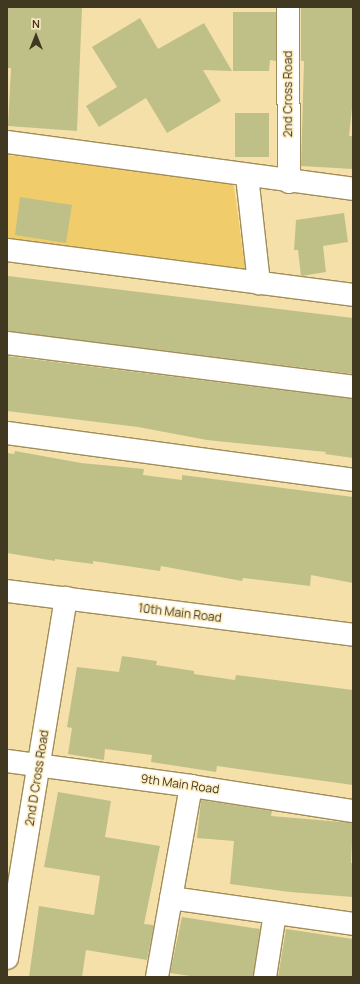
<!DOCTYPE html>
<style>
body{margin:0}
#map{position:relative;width:360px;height:984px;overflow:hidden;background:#f5e0a9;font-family:Manrope,sans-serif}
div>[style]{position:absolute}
.green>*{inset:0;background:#f1cc6a}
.building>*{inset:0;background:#bec088}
.roads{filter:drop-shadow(1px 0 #a18d58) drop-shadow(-1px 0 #a18d58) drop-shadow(0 1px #a18d58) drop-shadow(0 -1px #a18d58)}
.street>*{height:22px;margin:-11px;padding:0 11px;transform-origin:11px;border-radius:11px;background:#fff}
.secondary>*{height:22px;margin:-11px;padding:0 11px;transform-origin:11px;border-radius:11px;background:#fff}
span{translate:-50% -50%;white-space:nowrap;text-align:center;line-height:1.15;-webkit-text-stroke:3px #ffeec2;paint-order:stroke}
.street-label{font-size:12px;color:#413822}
.frame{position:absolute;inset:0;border:8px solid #413822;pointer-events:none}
.north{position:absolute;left:16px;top:16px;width:40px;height:40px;-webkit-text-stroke:3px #ffeec2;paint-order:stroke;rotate:0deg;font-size:11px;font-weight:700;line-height:16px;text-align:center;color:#413822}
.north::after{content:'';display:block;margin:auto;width:14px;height:18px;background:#413822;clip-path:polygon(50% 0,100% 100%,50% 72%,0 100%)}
</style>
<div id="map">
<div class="green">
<div style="clip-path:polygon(7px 155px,233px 180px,246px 274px,7px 245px)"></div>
</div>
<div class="building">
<div style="clip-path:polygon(8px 7px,82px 8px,77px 131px,8px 126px,11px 68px,7px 68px)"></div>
<div style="clip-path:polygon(301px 7px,352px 7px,353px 99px,349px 136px,353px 136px,353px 169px,301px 166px,304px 61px,301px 61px)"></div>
<div style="clip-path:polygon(233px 12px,276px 12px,276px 61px,270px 60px,269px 71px,233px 71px)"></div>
<div style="clip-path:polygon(140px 18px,158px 49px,204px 23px,232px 71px,203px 70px,221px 101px,167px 133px,146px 98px,99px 127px,86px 106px,117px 87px,92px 47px)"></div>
<div style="clip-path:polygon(235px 113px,269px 113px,269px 157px,235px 157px)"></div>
<div style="clip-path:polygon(20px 197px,72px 205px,66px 243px,15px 235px)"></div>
<div style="clip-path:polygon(344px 213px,348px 242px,323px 246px,326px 272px,301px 276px,298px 250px,294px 250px,296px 220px)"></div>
<div style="clip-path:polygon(8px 276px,353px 318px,353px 374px,7px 331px)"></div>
<div style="clip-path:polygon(7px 356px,353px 399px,353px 458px,325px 454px,326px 452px,207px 440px,138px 427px,7px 411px)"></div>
<div style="clip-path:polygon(15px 451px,81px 463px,144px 469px,143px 475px,182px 480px,182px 475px,353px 497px,353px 583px,311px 575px,310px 586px,243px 578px,242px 581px,161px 566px,160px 571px,93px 561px,93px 564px,55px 559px,55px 561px,7px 553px,7px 453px,14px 454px)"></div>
<div style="clip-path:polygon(122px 656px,157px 661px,156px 665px,194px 671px,194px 674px,235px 680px,236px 675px,353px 690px,353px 785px,217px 766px,216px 772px,151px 762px,152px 755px,105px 749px,104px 760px,68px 754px,72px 728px,67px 727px,77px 667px,119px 672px)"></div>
<div style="clip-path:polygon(58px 792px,111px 801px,105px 837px,160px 846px,144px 924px,154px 925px,147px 960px,86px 950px,82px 977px,29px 977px,39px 906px,94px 915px,100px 876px,44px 867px)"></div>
<div style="clip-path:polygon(201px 800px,272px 811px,271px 816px,353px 823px,351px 863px,353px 863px,353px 897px,290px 892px,230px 884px,234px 841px,197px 838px)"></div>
<div style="clip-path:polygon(182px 917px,260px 929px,253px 977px,197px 977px,170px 973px)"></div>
<div style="clip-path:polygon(286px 929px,353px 939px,353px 977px,278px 977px)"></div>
</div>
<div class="roads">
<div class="street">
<div style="left:288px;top:7px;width:175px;rotate:89.7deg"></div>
<div style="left:7px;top:142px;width:349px;rotate:7.7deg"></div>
<div style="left:247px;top:176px;width:108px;rotate:83.6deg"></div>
<div style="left:7px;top:250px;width:349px;rotate:7.4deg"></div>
<div style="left:7px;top:343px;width:349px;rotate:7.2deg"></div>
<div style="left:7px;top:433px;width:349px;rotate:7.7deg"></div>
<div style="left:7px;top:761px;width:186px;rotate:7.7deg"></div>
<div style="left:191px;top:786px;width:164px;rotate:8.8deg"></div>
<div style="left:171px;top:898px;width:184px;rotate:8.1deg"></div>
<div style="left:7px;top:958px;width:365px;rotate:-80.7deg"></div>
<div style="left:157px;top:977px;width:194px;rotate:-79.9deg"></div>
<div style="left:265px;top:977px;width:65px;rotate:-81.1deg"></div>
</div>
<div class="secondary">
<div style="left:7px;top:591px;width:349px;rotate:7.2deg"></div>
</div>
</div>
<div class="street-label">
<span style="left:288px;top:94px;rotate:-90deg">2nd Cross Road</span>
<span style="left:180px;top:613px;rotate:7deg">10th Main Road</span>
<span style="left:37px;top:778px;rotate:-81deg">2nd D Cross Road</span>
<span style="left:180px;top:784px;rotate:8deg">9th Main Road</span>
</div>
<div class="frame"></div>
<div class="north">N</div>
</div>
